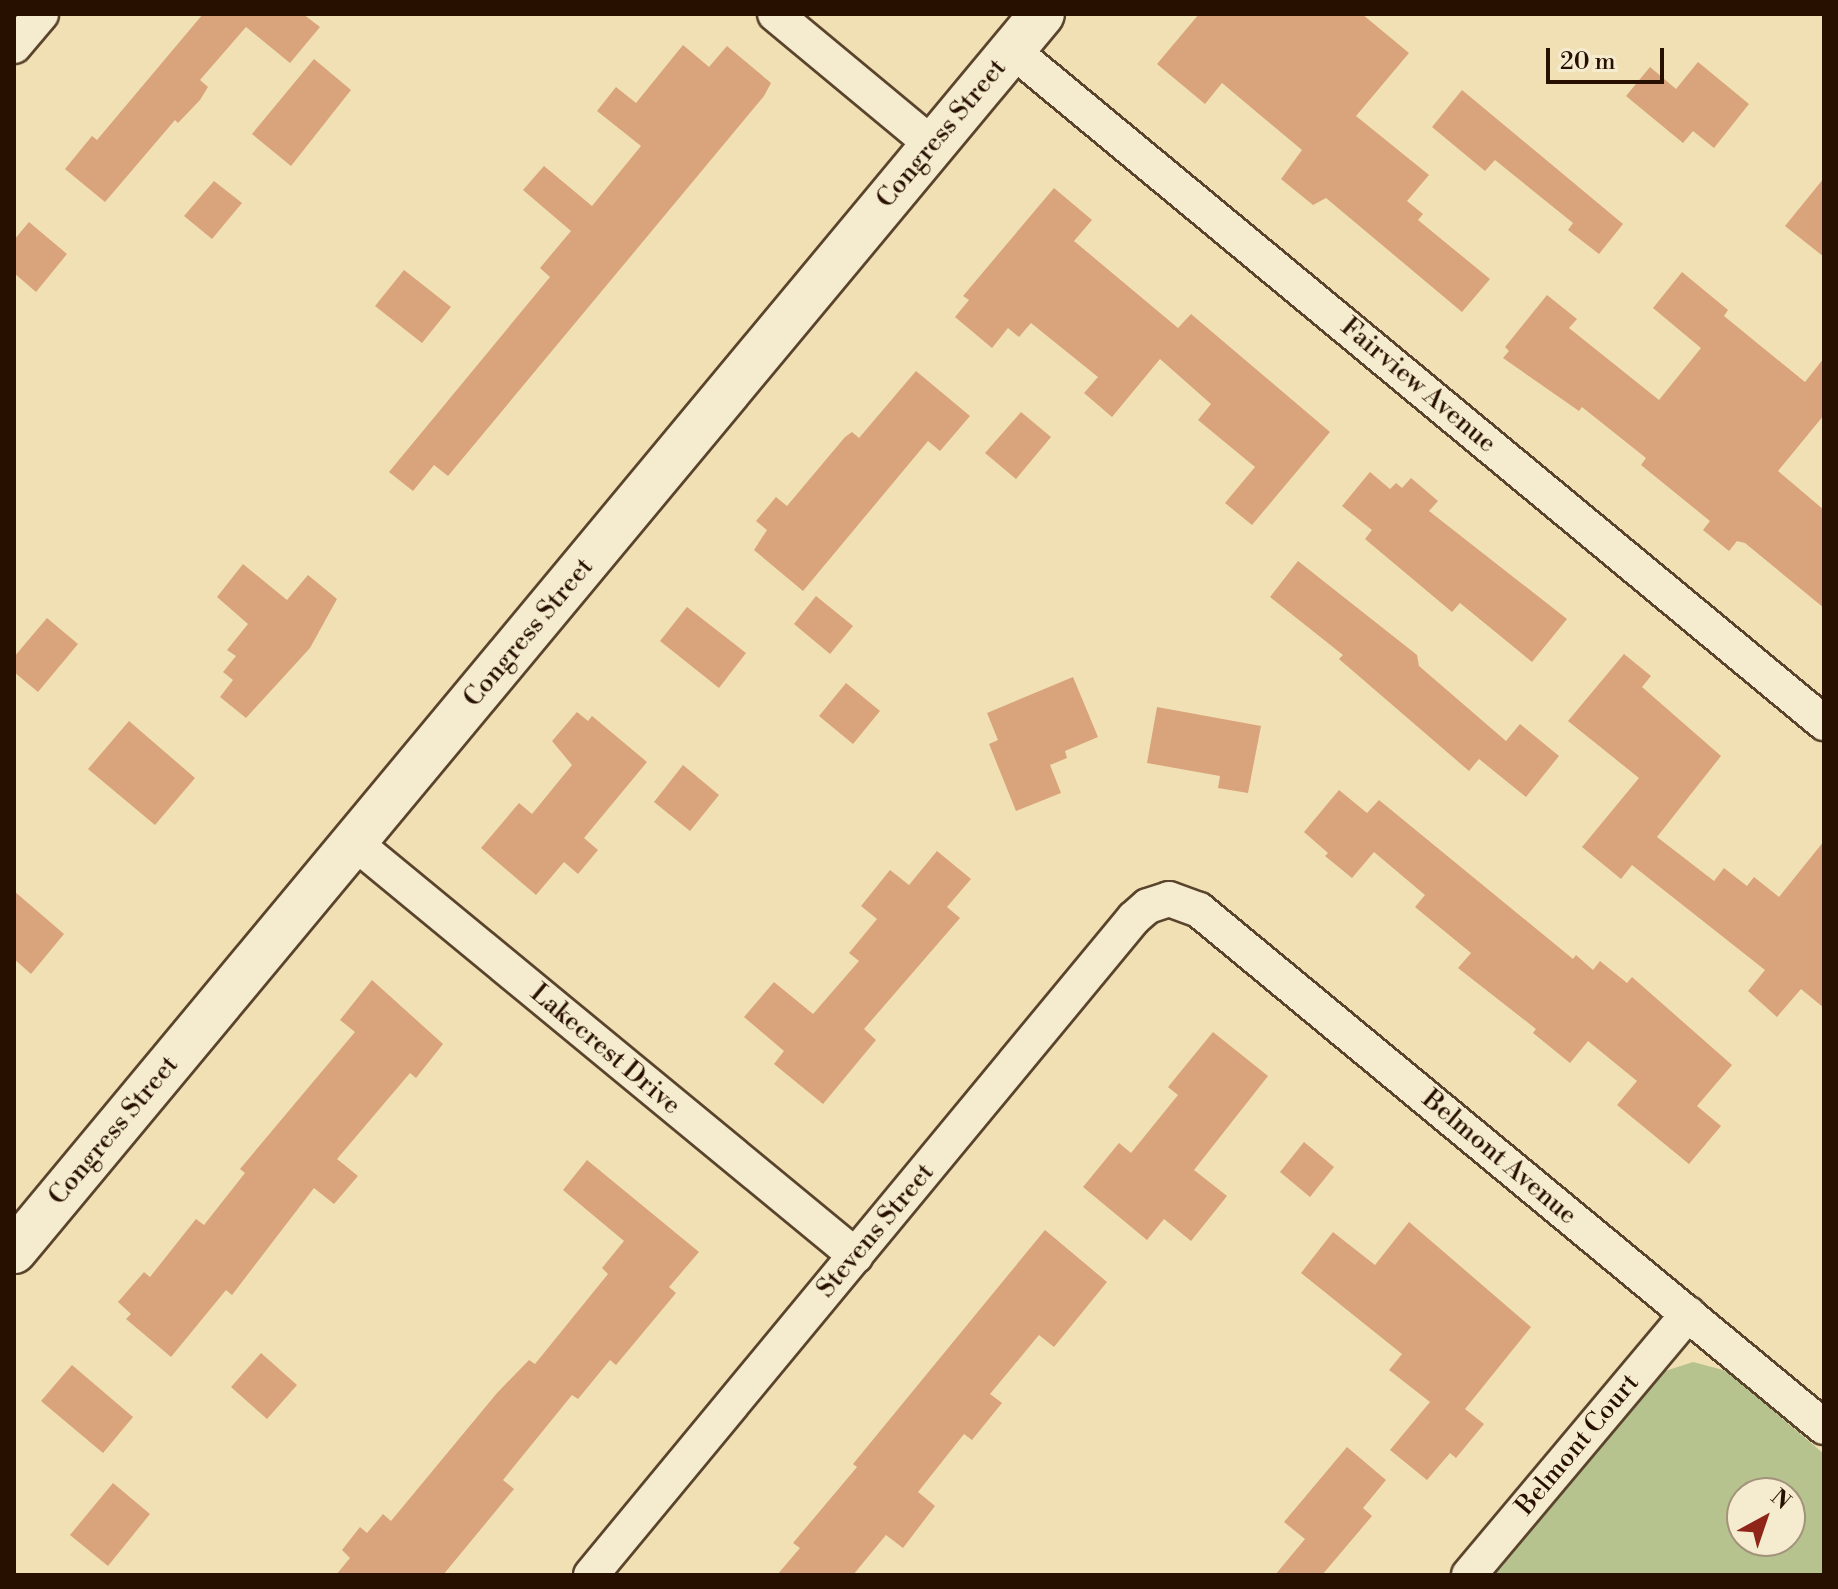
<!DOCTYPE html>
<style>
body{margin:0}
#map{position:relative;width:1838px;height:1589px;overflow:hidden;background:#f0e0b3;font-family:"Libre Bodoni",serif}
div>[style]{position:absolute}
.green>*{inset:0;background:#b7c38e}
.building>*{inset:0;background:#d9a47c}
.roads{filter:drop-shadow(2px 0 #5a442d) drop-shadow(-2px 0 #5a442d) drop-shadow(0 2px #5a442d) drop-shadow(0 -2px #5a442d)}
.minor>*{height:34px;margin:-17px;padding:0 17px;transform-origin:17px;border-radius:17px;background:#f5ebce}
.tertiary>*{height:44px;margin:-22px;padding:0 22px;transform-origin:22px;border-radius:22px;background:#f5ebce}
span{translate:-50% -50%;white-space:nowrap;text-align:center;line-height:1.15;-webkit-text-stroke:6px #f5ebce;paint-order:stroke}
.street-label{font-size:26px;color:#281000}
.frame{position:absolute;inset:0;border:16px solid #281000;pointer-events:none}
.north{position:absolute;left:1726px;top:1477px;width:80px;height:80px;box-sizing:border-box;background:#f5ebce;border:2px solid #a3937c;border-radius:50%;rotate:40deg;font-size:22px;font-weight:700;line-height:32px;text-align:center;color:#281000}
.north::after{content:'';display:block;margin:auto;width:28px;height:36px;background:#8f2418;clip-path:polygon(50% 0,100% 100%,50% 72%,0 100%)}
.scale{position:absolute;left:1546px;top:48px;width:118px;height:36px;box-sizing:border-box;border:4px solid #281000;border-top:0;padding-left:10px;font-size:24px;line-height:28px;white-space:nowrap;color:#281000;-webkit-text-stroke:6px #f5ebce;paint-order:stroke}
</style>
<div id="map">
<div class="green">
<div style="clip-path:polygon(evenodd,1693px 1362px,1727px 1371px,1824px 1454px,1824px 1575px,1495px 1575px,1662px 1372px,1693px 1362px,1742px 1493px,1790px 1493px,1790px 1541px,1742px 1541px,1742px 1493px)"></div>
</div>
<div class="building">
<div style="clip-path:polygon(203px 14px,303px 14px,320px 27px,290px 63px,246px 27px,200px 80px,208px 87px,200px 100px,178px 123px,175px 120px,105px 202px,65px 169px,92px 136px,97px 140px)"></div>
<div style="clip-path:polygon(1199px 14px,1362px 14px,1409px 53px,1356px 116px,1429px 175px,1407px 201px,1423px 214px,1418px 220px,1490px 279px,1462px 312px,1326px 198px,1313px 205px,1281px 179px,1302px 150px,1222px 83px,1205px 104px,1157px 64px)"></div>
<div style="clip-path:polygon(683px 45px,709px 67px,727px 46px,771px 83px,764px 96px,448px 476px,434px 465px,413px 491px,389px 472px,550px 277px,540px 268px,571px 231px,523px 190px,544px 166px,592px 206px,641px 146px,597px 111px,616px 87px,636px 103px)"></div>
<div style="clip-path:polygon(314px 59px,351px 90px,291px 166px,252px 134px)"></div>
<div style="clip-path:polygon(1698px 62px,1749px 104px,1714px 148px,1693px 131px,1683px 143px,1626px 96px,1650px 67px,1676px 89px)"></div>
<div style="clip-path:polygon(1462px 90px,1623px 224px,1599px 254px,1568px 230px,1573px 223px,1495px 160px,1485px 171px,1432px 127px)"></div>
<div style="clip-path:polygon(1824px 178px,1824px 257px,1785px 226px)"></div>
<div style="clip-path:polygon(214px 181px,242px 203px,212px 239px,184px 216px)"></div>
<div style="clip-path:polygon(1054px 188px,1092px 220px,1074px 241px,1178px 328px,1191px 314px,1330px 432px,1252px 525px,1225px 503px,1255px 467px,1198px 420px,1211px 404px,1160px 359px,1112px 417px,1084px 393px,1098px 377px,1031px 323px,1019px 337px,1008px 328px,992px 348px,955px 317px,969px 300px,963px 296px)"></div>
<div style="clip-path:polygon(29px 222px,67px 254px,36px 292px,14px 273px,14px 240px)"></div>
<div style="clip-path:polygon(404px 270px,451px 307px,422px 343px,375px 306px)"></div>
<div style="clip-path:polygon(1682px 272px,1728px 310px,1724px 316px,1805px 382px,1824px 358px,1824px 415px,1778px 471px,1824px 510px,1824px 608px,1745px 543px,1737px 541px,1729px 551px,1703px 530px,1710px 521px,1641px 465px,1646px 458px,1582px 407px,1579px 411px,1503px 358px,1509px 351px,1505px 347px,1547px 295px,1577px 319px,1569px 328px,1659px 400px,1701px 348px,1653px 308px)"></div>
<div style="clip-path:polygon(916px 371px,970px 416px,940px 451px,928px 441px,803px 591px,754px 550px,767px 530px,756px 521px,776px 497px,787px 506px,845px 437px,852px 432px,859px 438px)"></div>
<div style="clip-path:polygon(1021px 412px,1051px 437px,1016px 479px,985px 453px)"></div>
<div style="clip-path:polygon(1370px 472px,1390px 489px,1396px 483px,1402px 488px,1411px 478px,1438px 501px,1429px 511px,1567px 619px,1532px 662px,1460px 603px,1452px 612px,1365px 539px,1372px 530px,1342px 506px)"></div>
<div style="clip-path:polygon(1298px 561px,1417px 655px,1419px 666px,1506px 741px,1520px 724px,1559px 756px,1526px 797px,1479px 759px,1469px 771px,1339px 659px,1343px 655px,1270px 597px)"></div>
<div style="clip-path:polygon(243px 564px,287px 600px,308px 575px,337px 599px,310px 648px,246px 718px,220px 697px,233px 680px,223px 672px,236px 656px,227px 650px,248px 624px,217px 597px)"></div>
<div style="clip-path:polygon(816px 596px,853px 626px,830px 654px,794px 624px)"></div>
<div style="clip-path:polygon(687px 607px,746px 653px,719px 688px,660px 641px)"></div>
<div style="clip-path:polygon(47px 618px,78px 644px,38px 692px,14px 672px,14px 657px)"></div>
<div style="clip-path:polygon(1624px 654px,1651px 676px,1642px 687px,1721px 756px,1657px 837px,1714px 881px,1724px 868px,1747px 886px,1754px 877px,1779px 897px,1824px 841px,1824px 1008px,1801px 989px,1777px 1017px,1748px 991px,1765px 970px,1632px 865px,1621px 879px,1582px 847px,1639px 778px,1568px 721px)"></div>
<div style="clip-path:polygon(1073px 677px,1098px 737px,1065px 751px,1067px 758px,1050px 765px,1061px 793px,1016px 811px,989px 744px,998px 740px,987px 713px)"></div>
<div style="clip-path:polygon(846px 683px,880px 711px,853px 744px,819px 716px)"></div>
<div style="clip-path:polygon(1157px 707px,1261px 726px,1248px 793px,1218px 788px,1220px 776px,1147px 763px)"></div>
<div style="clip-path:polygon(577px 712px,588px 721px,592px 716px,647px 762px,584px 838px,598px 850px,578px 874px,564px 862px,536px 895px,481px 848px,519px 803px,532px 814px,572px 765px,552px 741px)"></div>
<div style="clip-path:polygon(129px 721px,195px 778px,155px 825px,88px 769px)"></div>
<div style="clip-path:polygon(683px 765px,719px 795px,690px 831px,654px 802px)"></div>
<div style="clip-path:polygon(1339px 790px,1367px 813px,1379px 800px,1573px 959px,1576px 955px,1593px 970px,1600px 961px,1627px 983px,1632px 977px,1732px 1065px,1697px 1106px,1721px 1126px,1689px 1164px,1617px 1105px,1637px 1081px,1588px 1041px,1570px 1063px,1533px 1033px,1536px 1029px,1458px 968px,1471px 953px,1415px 907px,1425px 895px,1374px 852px,1352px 878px,1325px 856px,1328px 853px,1304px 832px)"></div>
<div style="clip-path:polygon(937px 851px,971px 879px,947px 907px,960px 918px,864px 1029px,876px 1040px,823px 1104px,774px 1064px,784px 1051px,744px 1017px,774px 982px,813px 1014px,859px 961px,849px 953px,877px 919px,861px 906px,890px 870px,909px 885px)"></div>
<div style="clip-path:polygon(14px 891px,64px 934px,31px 974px,14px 959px)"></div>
<div style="clip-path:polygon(372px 980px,443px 1044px,416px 1078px,410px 1073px,337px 1159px,358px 1176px,334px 1204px,314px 1188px,232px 1295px,226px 1290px,171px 1357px,126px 1319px,131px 1314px,118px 1302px,144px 1272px,150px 1277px,196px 1219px,204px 1225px,245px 1173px,240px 1169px,355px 1032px,340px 1020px)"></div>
<div style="clip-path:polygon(1213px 1032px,1268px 1076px,1194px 1170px,1227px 1196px,1191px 1241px,1164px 1219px,1147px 1240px,1083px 1187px,1119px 1143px,1131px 1153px,1178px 1095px,1168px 1087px)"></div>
<div style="clip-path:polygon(1304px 1142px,1334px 1167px,1310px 1197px,1280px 1172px)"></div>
<div style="clip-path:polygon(587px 1160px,699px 1252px,669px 1287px,676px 1293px,616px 1365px,610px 1360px,578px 1399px,572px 1395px,503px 1480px,514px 1489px,443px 1575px,336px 1575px,350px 1558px,342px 1550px,360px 1527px,367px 1533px,383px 1514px,391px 1521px,497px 1393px,529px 1360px,535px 1364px,608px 1274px,602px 1268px,624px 1241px,563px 1190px)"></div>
<div style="clip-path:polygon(1409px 1222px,1531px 1327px,1465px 1409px,1484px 1424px,1456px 1458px,1450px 1453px,1427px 1480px,1390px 1450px,1430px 1402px,1389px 1370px,1402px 1354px,1301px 1273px,1333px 1232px,1375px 1265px)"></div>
<div style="clip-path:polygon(1045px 1230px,1107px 1282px,1054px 1347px,1039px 1335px,990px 1394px,1002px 1403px,972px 1440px,964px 1434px,918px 1492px,935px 1506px,903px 1548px,886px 1535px,853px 1575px,777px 1575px,800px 1548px,793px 1543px,857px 1467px,853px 1464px)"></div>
<div style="clip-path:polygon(261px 1353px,297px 1385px,267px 1419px,231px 1387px)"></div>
<div style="clip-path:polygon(72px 1365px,133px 1417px,103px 1453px,41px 1401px)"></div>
<div style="clip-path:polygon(1347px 1447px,1386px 1480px,1363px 1508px,1372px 1516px,1322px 1575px,1275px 1575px,1305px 1539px,1284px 1522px)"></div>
<div style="clip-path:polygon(113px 1483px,150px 1514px,108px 1566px,70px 1535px)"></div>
</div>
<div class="roads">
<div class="minor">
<div style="left:775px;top:14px;width:205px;rotate:39.7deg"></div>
<div style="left:14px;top:46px;width:42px;rotate:-49.8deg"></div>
<div style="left:1012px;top:50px;width:1055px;rotate:39.65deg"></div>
<div style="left:355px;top:843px;width:649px;rotate:39.5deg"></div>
<div style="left:591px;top:1575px;width:852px;rotate:-50.43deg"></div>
<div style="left:1134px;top:918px;width:18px;rotate:-41deg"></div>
<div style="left:1148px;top:906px;width:22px;rotate:-18deg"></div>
<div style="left:1169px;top:899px;width:32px;rotate:20deg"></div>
<div style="left:1199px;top:910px;width:811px;rotate:39.6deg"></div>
<div style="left:1469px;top:1575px;width:341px;rotate:-50deg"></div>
</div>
<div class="tertiary">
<div style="left:14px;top:1251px;width:1608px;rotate:-50.27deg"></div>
</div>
</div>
<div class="street-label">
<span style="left:942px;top:134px;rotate:-50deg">Congress Street</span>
<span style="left:1418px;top:386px;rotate:40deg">Fairview Avenue</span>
<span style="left:529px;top:633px;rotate:-50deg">Congress Street</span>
<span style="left:605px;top:1050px;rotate:40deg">Lakecrest Drive</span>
<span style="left:114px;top:1131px;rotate:-50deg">Congress Street</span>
<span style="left:1499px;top:1158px;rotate:40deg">Belmont Avenue</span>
<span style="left:876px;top:1231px;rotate:-50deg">Stevens Street</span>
<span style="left:1578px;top:1445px;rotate:-50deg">Belmont Court</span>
</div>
<div class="frame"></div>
<div class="north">N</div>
<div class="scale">20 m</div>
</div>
